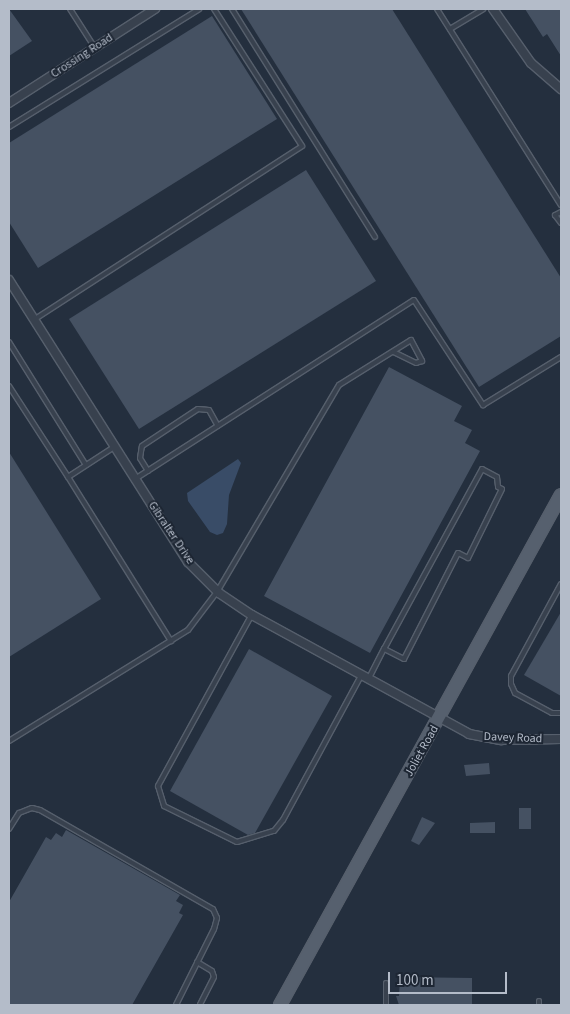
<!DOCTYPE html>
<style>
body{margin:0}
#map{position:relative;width:570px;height:1014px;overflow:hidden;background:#242f3e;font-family:"Source Sans 3",sans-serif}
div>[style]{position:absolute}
.water>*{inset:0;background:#394c67}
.building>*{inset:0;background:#455162}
.roads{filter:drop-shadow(1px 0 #565f6c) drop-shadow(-1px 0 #565f6c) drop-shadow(0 1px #565f6c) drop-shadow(0 -1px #565f6c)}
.service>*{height:4px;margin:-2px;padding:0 2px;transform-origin:2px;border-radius:2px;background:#38414e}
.minor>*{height:8px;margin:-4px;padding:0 4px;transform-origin:4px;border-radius:4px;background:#38414e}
.primary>*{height:12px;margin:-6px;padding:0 6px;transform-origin:6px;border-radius:6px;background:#56606e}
span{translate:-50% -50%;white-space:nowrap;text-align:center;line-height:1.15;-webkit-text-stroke:4px #1d2633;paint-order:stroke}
.street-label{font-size:12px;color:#b4bcc9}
.frame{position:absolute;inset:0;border:10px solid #b4bcc9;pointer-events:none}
.scale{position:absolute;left:388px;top:972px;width:119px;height:22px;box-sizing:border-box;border:2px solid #b4bcc9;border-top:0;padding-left:6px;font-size:15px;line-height:18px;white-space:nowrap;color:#b4bcc9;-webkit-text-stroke:4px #1d2633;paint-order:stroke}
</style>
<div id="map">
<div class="water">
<div style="clip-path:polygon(238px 459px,241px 463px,229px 495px,227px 524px,223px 533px,217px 535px,210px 532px,188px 501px,187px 493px)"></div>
</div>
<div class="building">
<div style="clip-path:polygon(9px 9px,32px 41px,9px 56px)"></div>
<div style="clip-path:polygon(241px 9px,392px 9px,561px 278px,561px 336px,479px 387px)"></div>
<div style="clip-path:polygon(525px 9px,561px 9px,561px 56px,547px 34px,543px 37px)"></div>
<div style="clip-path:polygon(212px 16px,277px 119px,38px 268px,9px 222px,9px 143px)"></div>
<div style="clip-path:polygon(306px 170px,376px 281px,139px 429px,69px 319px)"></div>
<div style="clip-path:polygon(389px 367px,462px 406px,454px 421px,472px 430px,465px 443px,480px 451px,370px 653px,264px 596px)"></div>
<div style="clip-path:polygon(9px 452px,101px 599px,9px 657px)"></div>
<div style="clip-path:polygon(561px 612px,561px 696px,524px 675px)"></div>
<div style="clip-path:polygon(249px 649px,332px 696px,255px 833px,248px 835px,170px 791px)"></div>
<div style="clip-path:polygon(489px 763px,490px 774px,466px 776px,464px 765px)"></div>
<div style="clip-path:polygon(519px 808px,531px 808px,531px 829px,519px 829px)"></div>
<div style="clip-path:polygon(422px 817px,435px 823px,419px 845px,411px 841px)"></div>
<div style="clip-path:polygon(495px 822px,495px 833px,470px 833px,470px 823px)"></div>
<div style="clip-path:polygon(66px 830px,180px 895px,176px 901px,183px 905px,179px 913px,183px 915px,132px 1005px,9px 1005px,9px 902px,46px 837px,51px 840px,56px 833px,62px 837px)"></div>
<div style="clip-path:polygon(400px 977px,472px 978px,472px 1005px,399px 1005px,396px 996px,399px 996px)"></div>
</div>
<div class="roads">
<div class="service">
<div style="left:70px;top:9px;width:46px;rotate:57.3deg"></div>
<div style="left:232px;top:9px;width:269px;rotate:57.9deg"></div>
<div style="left:437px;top:9px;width:232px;rotate:57.7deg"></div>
<div style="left:450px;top:29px;width:39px;rotate:-31deg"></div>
<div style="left:9px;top:127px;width:224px;rotate:-31.8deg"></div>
<div style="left:561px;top:212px;width:7px;rotate:153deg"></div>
<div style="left:555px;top:215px;width:10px;rotate:53deg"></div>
<div style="left:35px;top:319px;width:318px;rotate:-32.9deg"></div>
<div style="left:302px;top:146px;width:163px;rotate:-122.7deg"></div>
<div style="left:9px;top:342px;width:145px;rotate:58deg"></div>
<div style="left:9px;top:386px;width:108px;rotate:57deg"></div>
<div style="left:68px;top:477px;width:55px;rotate:-33.1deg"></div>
<div style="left:148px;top:471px;width:15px;rotate:-122deg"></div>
<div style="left:140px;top:458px;width:12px;rotate:-81deg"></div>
<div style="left:142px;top:446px;width:67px;rotate:-33.5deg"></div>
<div style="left:198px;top:409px;width:11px;rotate:5deg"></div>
<div style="left:209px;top:410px;width:18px;rotate:61deg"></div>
<div style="left:68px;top:477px;width:194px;rotate:57.9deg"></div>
<div style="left:135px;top:479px;width:331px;rotate:-32.7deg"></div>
<div style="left:414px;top:300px;width:126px;rotate:56.7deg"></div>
<div style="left:483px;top:405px;width:92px;rotate:-31.6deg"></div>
<div style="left:561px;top:584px;width:105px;rotate:118.5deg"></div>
<div style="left:511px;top:676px;width:8px;rotate:90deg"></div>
<div style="left:511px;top:684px;width:10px;rotate:66deg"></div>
<div style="left:515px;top:693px;width:42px;rotate:28.4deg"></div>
<div style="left:552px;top:713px;width:9px"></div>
<div style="left:251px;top:616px;width:194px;rotate:118.7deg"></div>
<div style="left:158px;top:786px;width:21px;rotate:73deg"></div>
<div style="left:164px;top:806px;width:81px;rotate:26.3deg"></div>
<div style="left:237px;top:842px;width:39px;rotate:-17deg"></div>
<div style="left:274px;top:831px;width:14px;rotate:-51deg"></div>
<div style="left:283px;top:820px;width:164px;rotate:-61.6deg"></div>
<div style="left:369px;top:678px;width:33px;rotate:-63deg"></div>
<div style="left:384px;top:649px;width:205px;rotate:-61.4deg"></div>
<div style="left:482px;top:469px;width:17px;rotate:28deg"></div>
<div style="left:497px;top:477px;width:10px;rotate:84deg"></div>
<div style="left:498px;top:487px;width:4px;rotate:27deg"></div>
<div style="left:502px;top:489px;width:77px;rotate:116.2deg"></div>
<div style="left:468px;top:558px;width:11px;rotate:-153deg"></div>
<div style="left:458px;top:553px;width:119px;rotate:117deg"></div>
<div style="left:404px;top:659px;width:22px;rotate:-153deg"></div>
<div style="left:9px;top:741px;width:211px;rotate:-31.8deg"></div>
<div style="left:188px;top:630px;width:48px;rotate:-52.7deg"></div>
<div style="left:217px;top:592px;width:240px;rotate:-59.5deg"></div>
<div style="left:339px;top:385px;width:85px;rotate:-32deg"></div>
<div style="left:411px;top:340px;width:24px;rotate:62deg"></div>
<div style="left:422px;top:361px;width:6px;rotate:162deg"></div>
<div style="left:416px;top:363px;width:25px;rotate:-154deg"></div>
<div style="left:9px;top:829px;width:19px;rotate:-58deg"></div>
<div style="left:19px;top:813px;width:14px;rotate:-21deg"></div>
<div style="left:32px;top:808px;width:8px;rotate:14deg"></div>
<div style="left:40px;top:810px;width:199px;rotate:29.8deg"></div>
<div style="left:213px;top:909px;width:10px;rotate:66deg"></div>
<div style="left:217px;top:918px;width:11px;rotate:105deg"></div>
<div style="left:214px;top:929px;width:85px;rotate:116.6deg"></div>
<div style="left:197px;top:962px;width:17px;rotate:31deg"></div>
<div style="left:212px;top:971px;width:6px;rotate:72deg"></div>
<div style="left:214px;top:977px;width:31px;rotate:117deg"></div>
<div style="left:386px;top:983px;width:22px;rotate:90deg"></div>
<div style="left:539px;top:1001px;width:4px;rotate:90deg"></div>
</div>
<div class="minor">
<div style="left:493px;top:9px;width:66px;rotate:54.9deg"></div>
<div style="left:531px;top:63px;width:40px;rotate:41deg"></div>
<div style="left:9px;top:103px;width:174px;rotate:-32.8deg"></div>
<div style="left:9px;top:280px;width:334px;rotate:57.6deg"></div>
<div style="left:188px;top:562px;width:44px;rotate:45deg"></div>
<div style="left:219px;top:593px;width:40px;rotate:34deg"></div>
<div style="left:252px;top:615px;width:247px;rotate:28.7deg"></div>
<div style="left:469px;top:734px;width:33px;rotate:11deg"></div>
<div style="left:501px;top:740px;width:60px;rotate:-1deg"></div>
</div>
<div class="primary">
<div style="left:280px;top:1005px;width:582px;rotate:-61.15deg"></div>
</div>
</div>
<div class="street-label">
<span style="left:82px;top:56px;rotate:-33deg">Crossing Road</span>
<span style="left:171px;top:533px;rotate:56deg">Gibralter Drive</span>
<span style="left:513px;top:738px;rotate:2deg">Davey Road</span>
<span style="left:422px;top:751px;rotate:-61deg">Joliet Road</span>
</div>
<div class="frame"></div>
<div class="scale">100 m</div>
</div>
